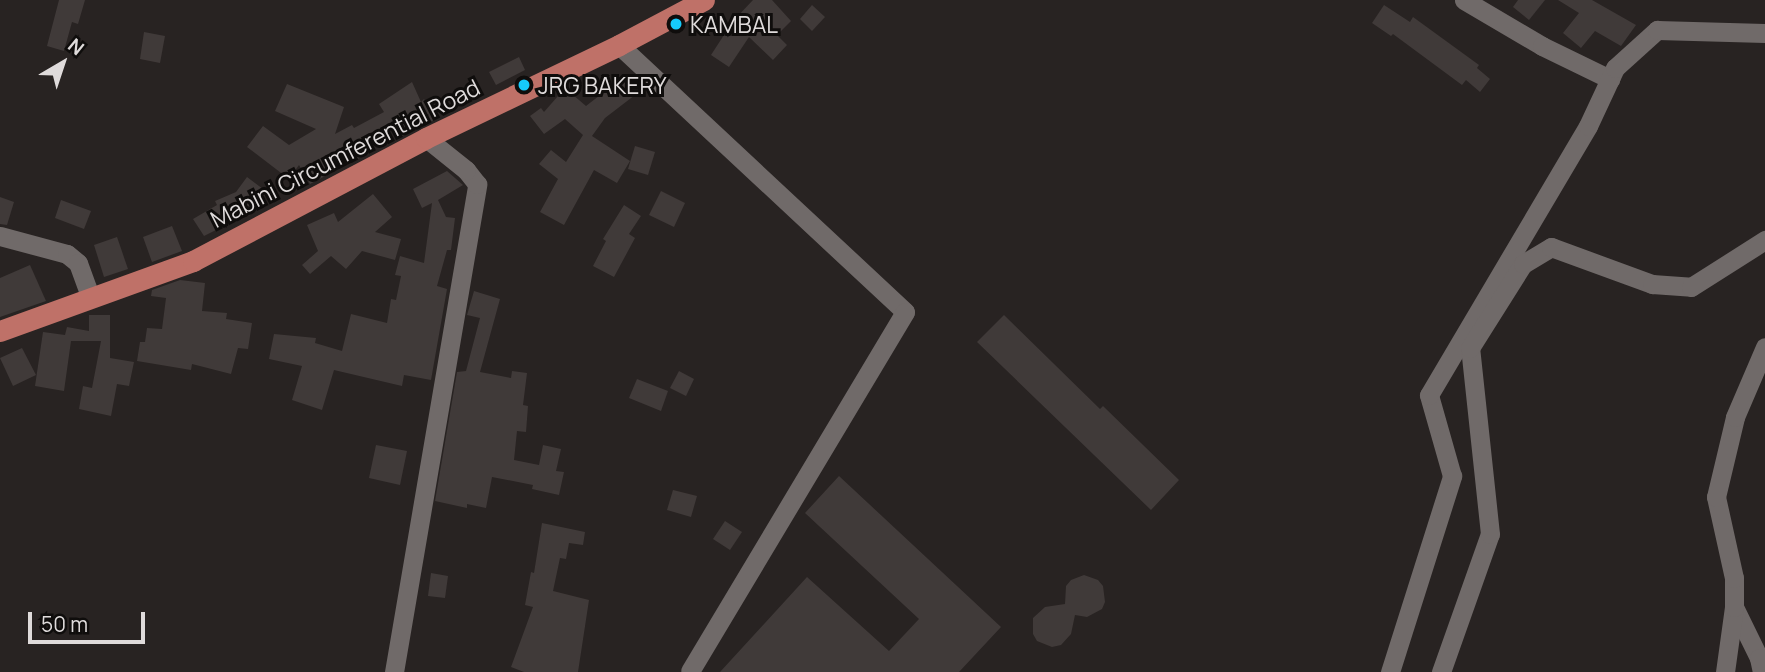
<!DOCTYPE html>
<style>
body{margin:0}
#map{position:relative;width:1765px;height:672px;overflow:hidden;background:#282322;font-family:Manrope,sans-serif}
div>[style]{position:absolute}
.building>*{inset:0;background:#403a39}
.minor>*{height:19px;margin:-9.5px;padding:0 9.5px;transform-origin:9.5px;border-radius:9.5px;background:#706a69}
.major>*{height:21px;margin:-10.5px;padding:0 10.5px;transform-origin:10.5px;border-radius:10.5px;background:#bf7168}
.dots>*{width:19px;height:19px;translate:-50% -50%;box-sizing:border-box;border:4px solid #0f0d0c;border-radius:50%}
span{translate:-50% -50%;white-space:nowrap;text-align:center;line-height:1.15;-webkit-text-stroke:6px #0f0d0c;paint-order:stroke}
.poi-label{font-size:23px;color:#dfdbdb}
.left{translate:0 -50%;text-align:left}
.street-label{font-size:23px;color:#dfdbdb}
.north{position:absolute;left:28px;top:28px;width:70px;height:70px;-webkit-text-stroke:5px #0f0d0c;paint-order:stroke;rotate:39deg;font-size:19px;font-weight:700;line-height:28px;text-align:center;color:#dfdbdb}
.north::after{content:'';display:block;margin:auto;width:24px;height:32px;background:#dfdbdb;clip-path:polygon(50% 0,100% 100%,50% 72%,0 100%)}
.scale{position:absolute;left:28px;top:612px;width:117px;height:32px;box-sizing:border-box;border:4px solid #dfdbdb;border-top:0;padding-left:9px;font-size:21px;line-height:24px;white-space:nowrap;color:#dfdbdb;-webkit-text-stroke:5px #0f0d0c;paint-order:stroke}
</style>
<div id="map">
<div class="building">
<div style="clip-path:polygon(59px 0,85px 0,78px 24px,72px 22px,64px 51px,47px 46px)"></div>
<div style="clip-path:polygon(753px 0,772px 0,791px 21px,777px 35px,787px 45px,773px 60px,749px 37px,729px 67px,711px 55px,733px 21px)"></div>
<div style="clip-path:polygon(1518px 0,1545px 0,1529px 20px,1513px 7px)"></div>
<div style="clip-path:polygon(1558px 0,1592px 0,1636px 25px,1621px 46px,1595px 31px,1581px 48px,1563px 33px,1579px 13px)"></div>
<div style="clip-path:polygon(812px 5px,825px 17px,812px 31px,800px 19px)"></div>
<div style="clip-path:polygon(1384px 5px,1410px 22px,1413px 17px,1479px 65px,1477px 68px,1490px 79px,1480px 92px,1466px 80px,1462px 85px,1393px 34px,1391px 36px,1372px 23px)"></div>
<div style="clip-path:polygon(144px 32px,165px 36px,160px 63px,140px 59px)"></div>
<div style="clip-path:polygon(519px 57px,525px 70px,496px 85px,489px 72px)"></div>
<div style="clip-path:polygon(622px 78px,635px 95px,605px 118px,592px 136px,630px 161px,617px 183px,594px 170px,564px 225px,540px 212px,558px 179px,539px 164px,551px 150px,566px 162px,583px 135px,565px 119px,544px 134px,530px 116px,541px 108px,544px 112px,565px 88px,586px 106px)"></div>
<div style="clip-path:polygon(412px 82px,421px 102px,424px 99px,436px 119px,397px 139px,391px 129px,362px 145px,367px 154px,310px 184px,299px 165px,289px 179px,247px 147px,263px 126px,289px 145px,316px 129px,275px 111px,287px 84px,344px 107px,335px 134px,352px 125px,354px 128px,384px 112px,379px 104px)"></div>
<div style="clip-path:polygon(635px 146px,655px 152px,648px 175px,628px 169px)"></div>
<div style="clip-path:polygon(447px 171px,463px 185px,438px 200px,446px 217px,455px 218px,451px 250px,447px 250px,437px 286px,447px 289px,431px 380px,404px 375px,402px 386px,334px 370px,322px 410px,292px 400px,302px 366px,269px 359px,274px 334px,316px 338px,315px 343px,342px 351px,351px 314px,387px 323px,391px 299px,396px 300px,401px 276px,395px 275px,400px 256px,424px 263px,432px 203px,422px 208px,413px 189px)"></div>
<div style="clip-path:polygon(247px 177px,267px 192px,249px 216px,246px 215px,204px 236px,193px 219px,217px 205px,215px 201px,236px 192px)"></div>
<div style="clip-path:polygon(661px 191px,685px 203px,674px 227px,649px 215px)"></div>
<div style="clip-path:polygon(373px 194px,392px 217px,375px 232px,401px 239px,395px 260px,362px 251px,346px 269px,331px 256px,310px 274px,302px 265px,318px 251px,307px 225px,334px 213px,338px 222px)"></div>
<div style="clip-path:polygon(0 197px,14px 202px,7px 225px,0 224px)"></div>
<div style="clip-path:polygon(61px 200px,91px 211px,84px 229px,55px 218px)"></div>
<div style="clip-path:polygon(624px 205px,641px 216px,629px 234px,635px 238px,614px 277px,593px 266px,606px 241px,603px 239px)"></div>
<div style="clip-path:polygon(172px 226px,182px 251px,152px 262px,143px 237px)"></div>
<div style="clip-path:polygon(117px 237px,128px 269px,104px 277px,94px 245px)"></div>
<div style="clip-path:polygon(30px 265px,46px 301px,0 317px,0 278px)"></div>
<div style="clip-path:polygon(180px 280px,205px 283px,202px 311px,227px 313px,226px 319px,252px 323px,248px 349px,238px 348px,231px 374px,192px 364px,191px 370px,137px 361px,140px 342px,145px 342px,147px 328px,162px 329px,166px 298px,151px 296px,152px 290px)"></div>
<div style="clip-path:polygon(474px 291px,500px 299px,480px 372px,511px 378px,512px 371px,527px 373px,523px 405px,528px 406px,526px 432px,517px 431px,514px 460px,539px 465px,543px 445px,561px 449px,556px 471px,564px 472px,559px 495px,532px 489px,533px 485px,492px 477px,486px 508px,467px 504px,467px 508px,435px 501px,457px 372px,466px 371px,480px 318px,467px 315px)"></div>
<div style="clip-path:polygon(89px 315px,110px 315px,110px 358px,134px 362px,129px 386px,117px 384px,111px 416px,79px 409px,83px 386px,92px 388px,101px 341px,71px 341px,64px 391px,35px 386px,43px 332px,65px 335px,67px 327px,89px 331px)"></div>
<div style="clip-path:polygon(1004px 315px,1100px 409px,1103px 406px,1179px 480px,1151px 510px,977px 342px)"></div>
<div style="clip-path:polygon(22px 348px,36px 375px,13px 386px,0 358px)"></div>
<div style="clip-path:polygon(679px 371px,694px 379px,686px 396px,670px 388px)"></div>
<div style="clip-path:polygon(637px 379px,668px 391px,661px 411px,629px 398px)"></div>
<div style="clip-path:polygon(376px 445px,407px 451px,400px 485px,369px 478px)"></div>
<div style="clip-path:polygon(839px 476px,1001px 627px,959px 672px,720px 672px,807px 577px,889px 651px,919px 619px,805px 513px)"></div>
<div style="clip-path:polygon(673px 490px,697px 496px,691px 517px,667px 510px)"></div>
<div style="clip-path:polygon(725px 521px,742px 532px,730px 550px,713px 539px)"></div>
<div style="clip-path:polygon(542px 523px,585px 532px,583px 545px,569px 543px,566px 559px,560px 558px,553px 591px,589px 600px,578px 672px,524px 672px,511px 667px,533px 607px,525px 605px,531px 572px,534px 573px)"></div>
<div style="clip-path:polygon(431px 573px,448px 576px,445px 598px,428px 596px)"></div>
<div style="clip-path:polygon(1084px 575px,1098px 580px,1103px 586px,1105px 602px,1102px 609px,1087px 617px,1075px 615px,1071px 634px,1061px 645px,1052px 647px,1037px 641px,1033px 634px,1033px 618px,1045px 607px,1065px 604px,1066px 586px,1071px 580px)"></div>
</div>
<div class="minor">
<div style="left:1464px;top:0;width:91px;rotate:30.5deg"></div>
<div style="left:1542px;top:46px;width:76px;rotate:25.9deg"></div>
<div style="left:619px;top:45px;width:391px;rotate:43deg"></div>
<div style="left:905px;top:312px;width:418px;rotate:120.9deg"></div>
<div style="left:0;top:236px;width:69px;rotate:15deg"></div>
<div style="left:67px;top:254px;width:14px;rotate:39deg"></div>
<div style="left:78px;top:263px;width:37px;rotate:70deg"></div>
<div style="left:1734px;top:607px;width:57px;rotate:63.9deg"></div>
<div style="left:1759px;top:658px;width:14px;rotate:78deg"></div>
<div style="left:394px;top:672px;width:495px;rotate:-80.3deg"></div>
<div style="left:477px;top:184px;width:18px;rotate:-128deg"></div>
<div style="left:466px;top:170px;width:51px;rotate:-141.3deg"></div>
<div style="left:1390px;top:672px;width:206px;rotate:-72.4deg"></div>
<div style="left:1452px;top:476px;width:84px;rotate:-105.9deg"></div>
<div style="left:1429px;top:395px;width:312px;rotate:-59.4deg"></div>
<div style="left:1588px;top:126px;width:64px;rotate:-65deg"></div>
<div style="left:1615px;top:68px;width:57px;rotate:-42.1deg"></div>
<div style="left:1657px;top:30px;width:108px;rotate:1.6deg"></div>
<div style="left:1441px;top:672px;width:146px;rotate:-70.5deg"></div>
<div style="left:1490px;top:534px;width:187px;rotate:-96.1deg"></div>
<div style="left:1470px;top:348px;width:99px;rotate:-57.8deg"></div>
<div style="left:1523px;top:264px;width:33px;rotate:-31deg"></div>
<div style="left:1551px;top:247px;width:108px;rotate:20.1deg"></div>
<div style="left:1652px;top:284px;width:39px;rotate:4deg"></div>
<div style="left:1691px;top:287px;width:88px;rotate:-32.4deg"></div>
<div style="left:1725px;top:672px;width:66px;rotate:-82.1deg"></div>
<div style="left:1734px;top:607px;width:29px;rotate:-90deg"></div>
<div style="left:1734px;top:578px;width:83px;rotate:-102.5deg"></div>
<div style="left:1716px;top:497px;width:82px;rotate:-76.6deg"></div>
<div style="left:1735px;top:417px;width:76px;rotate:-66.8deg"></div>
</div>
<div class="major">
<div style="left:0;top:331px;width:205px;rotate:-19.9deg"></div>
<div style="left:193px;top:261px;width:263px;rotate:-27.8deg"></div>
<div style="left:426px;top:138px;width:214px;rotate:-25.7deg"></div>
<div style="left:619px;top:45px;width:96px;rotate:-27.9deg"></div>
</div>
<div class="dots">
<div style="left:676px;top:24px;background:#16cafb"></div>
<div style="left:524px;top:85px;background:#16cafb"></div>
</div>
<div class="poi-label">
<span class="left" style="left:690px;top:24px">KAMBAL</span>
<span class="left" style="left:538px;top:85px">JRG BAKERY</span>
</div>
<div class="street-label">
<span style="left:345px;top:153px;rotate:-27deg">Mabini Circumferential Road</span>
</div>
<div class="north">N</div>
<div class="scale">50 m</div>
</div>
